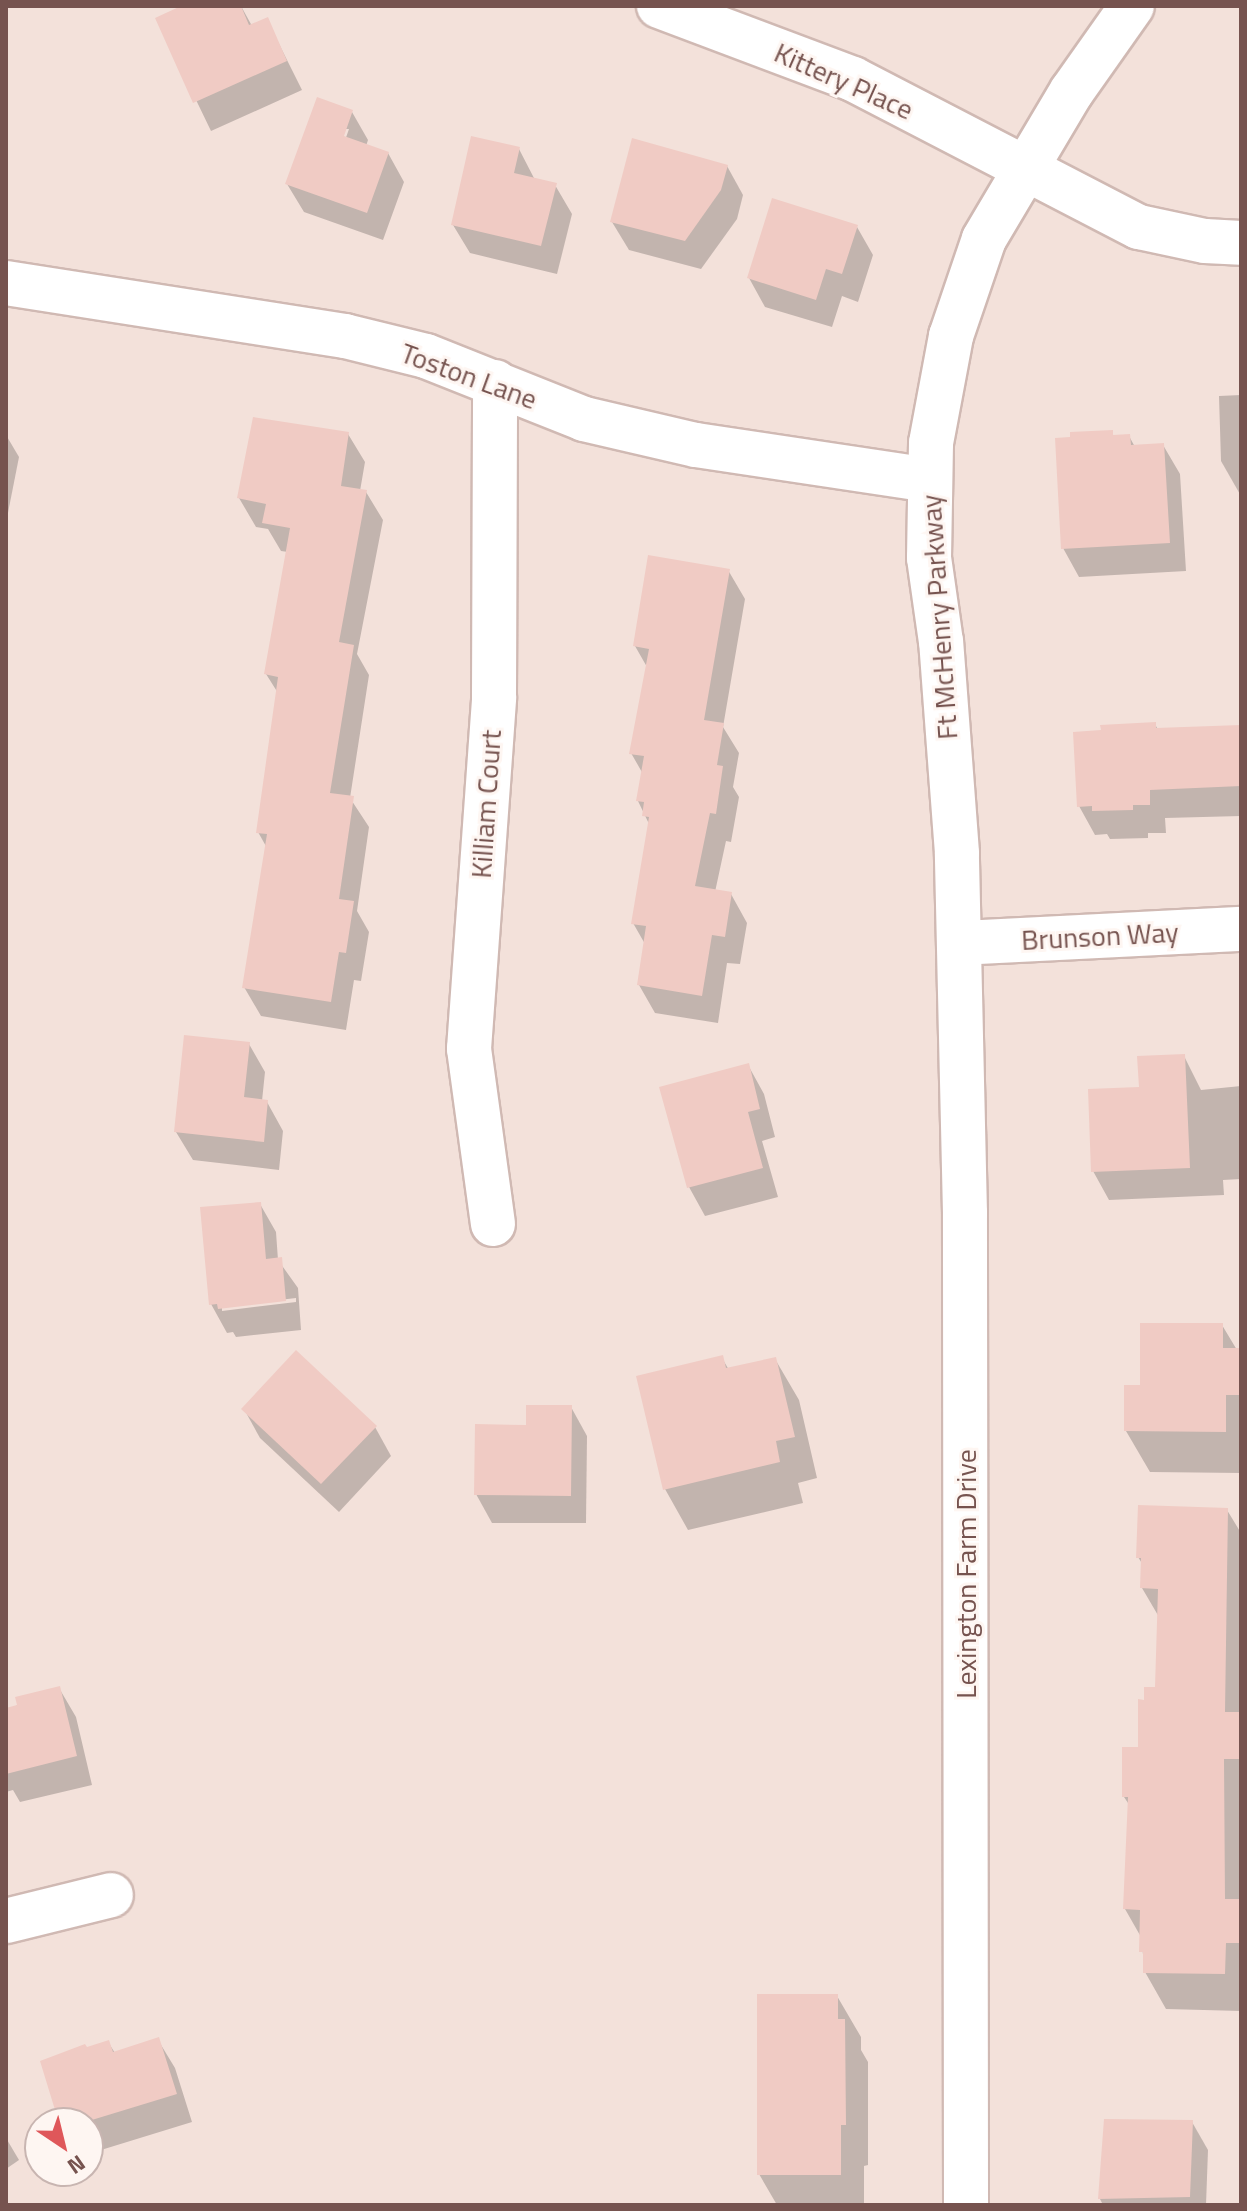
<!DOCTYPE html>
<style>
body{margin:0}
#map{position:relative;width:1247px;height:2211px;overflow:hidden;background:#fcf1eb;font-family:"Titillium Web",sans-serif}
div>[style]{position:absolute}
.residential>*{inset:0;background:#f3e1da}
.shadow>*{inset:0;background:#0003}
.building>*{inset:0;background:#f0cbc4}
.roads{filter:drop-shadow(2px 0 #d0b9b3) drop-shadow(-2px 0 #d0b9b3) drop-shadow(0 2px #d0b9b3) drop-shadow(0 -2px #d0b9b3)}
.minor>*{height:44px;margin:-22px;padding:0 22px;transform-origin:22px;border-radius:22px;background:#fff}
span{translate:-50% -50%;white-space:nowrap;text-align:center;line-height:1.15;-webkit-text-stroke:6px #fef6f2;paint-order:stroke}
.street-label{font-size:28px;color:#76534f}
.frame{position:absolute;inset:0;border:8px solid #76534f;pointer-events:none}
.north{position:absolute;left:24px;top:2107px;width:80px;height:80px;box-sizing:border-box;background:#fef6f2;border:2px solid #c8b5b1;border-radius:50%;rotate:145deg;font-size:22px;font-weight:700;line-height:32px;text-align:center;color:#76534f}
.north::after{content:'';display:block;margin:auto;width:28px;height:36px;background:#df575a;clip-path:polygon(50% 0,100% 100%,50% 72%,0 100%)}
</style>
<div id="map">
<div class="residential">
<div style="clip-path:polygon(evenodd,6px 6px,1241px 6px,1241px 2205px,6px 2205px,6px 6px,40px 2123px,88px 2123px,88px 2171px,40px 2171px,40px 2123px)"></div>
</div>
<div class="shadow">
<div style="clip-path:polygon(186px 6px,241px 6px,252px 26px,267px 20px,302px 90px,211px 131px,157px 19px)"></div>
<div style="clip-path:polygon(evenodd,352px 112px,368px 140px,366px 146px,388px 153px,404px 182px,383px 240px,304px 212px,287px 184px,352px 112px,344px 129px,349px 129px,343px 146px,344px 129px)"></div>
<div style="clip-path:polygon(519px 149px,535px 180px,555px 185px,572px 214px,557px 274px,470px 253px,453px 225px)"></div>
<div style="clip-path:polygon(727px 166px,743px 195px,737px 219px,701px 269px,629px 250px,612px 222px)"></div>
<div style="clip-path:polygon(857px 227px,873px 255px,858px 302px,842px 296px,832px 327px,765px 307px,749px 278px)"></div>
<div style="clip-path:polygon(1241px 395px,1241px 496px,1221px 461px,1219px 396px)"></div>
<div style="clip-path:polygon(1112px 432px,1114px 437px,1129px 436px,1135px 447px,1163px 445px,1180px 474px,1186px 571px,1079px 577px,1063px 548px)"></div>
<div style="clip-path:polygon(348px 434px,365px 462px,360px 491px,366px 492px,383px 520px,357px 654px,369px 675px,350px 798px,369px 827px,357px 911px,369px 932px,361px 981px,354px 980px,346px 1030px,261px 1016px,244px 987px,267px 848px,258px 832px,278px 693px,266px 674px,288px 552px,281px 551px,268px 529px,256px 527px,239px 498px)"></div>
<div style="clip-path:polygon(6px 435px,19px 457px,6px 523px)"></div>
<div style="clip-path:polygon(728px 570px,745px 599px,723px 727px,739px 753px,733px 787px,739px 797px,731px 842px,726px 841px,715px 892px,731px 894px,747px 923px,740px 964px,727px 963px,718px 1023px,655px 1013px,639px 985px,645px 944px,633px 923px,650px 826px,638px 801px,643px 774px,631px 753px,647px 667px,635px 646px)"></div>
<div style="clip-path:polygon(1155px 724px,1158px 730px,1241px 727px,1241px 816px,1165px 818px,1166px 833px,1148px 833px,1148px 838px,1110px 839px,1107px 834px,1095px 835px,1079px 806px)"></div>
<div style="clip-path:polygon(249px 1044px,265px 1072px,262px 1101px,267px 1102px,283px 1131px,279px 1170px,193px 1160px,176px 1132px)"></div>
<div style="clip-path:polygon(1184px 1056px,1201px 1090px,1241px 1086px,1241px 1179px,1223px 1180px,1224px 1195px,1109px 1200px,1093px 1171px,1141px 1089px)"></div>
<div style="clip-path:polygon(748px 1065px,764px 1094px,775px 1137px,762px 1141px,778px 1197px,705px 1216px,689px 1187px)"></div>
<div style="clip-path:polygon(evenodd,260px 1204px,276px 1232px,278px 1260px,298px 1288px,301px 1330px,236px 1337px,233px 1332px,227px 1333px,211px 1304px,260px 1204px,296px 1298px,296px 1302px,222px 1311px,222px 1307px,296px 1298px)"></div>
<div style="clip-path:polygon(1222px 1325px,1237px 1350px,1241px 1350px,1241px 1473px,1150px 1472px,1126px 1431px,1141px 1387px)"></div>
<div style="clip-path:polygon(722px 1358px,729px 1370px,775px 1359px,799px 1400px,817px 1478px,798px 1483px,803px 1503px,688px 1530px,665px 1489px)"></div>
<div style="clip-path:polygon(571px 1407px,587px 1436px,586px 1523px,492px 1523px,476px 1494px,528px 1428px)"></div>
<div style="clip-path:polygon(244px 1409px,375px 1427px,391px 1456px,339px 1512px,260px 1438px)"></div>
<div style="clip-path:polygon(1227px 1510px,1241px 1533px,1241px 2011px,1166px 2009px,1145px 1972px,1141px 1937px,1125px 1909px,1130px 1806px,1124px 1797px,1140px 1749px,1146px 1702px,1157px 1689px,1159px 1617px,1142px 1588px,1143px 1565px,1138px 1557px)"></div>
<div style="clip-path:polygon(59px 1688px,76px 1717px,92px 1785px,20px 1802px,13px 1790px,6px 1792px,6px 1710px)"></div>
<div style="clip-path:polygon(837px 1996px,861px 2037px,861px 2050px,868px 2062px,868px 2165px,864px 2166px,864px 2205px,777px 2205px,759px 2174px)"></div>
<div style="clip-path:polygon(158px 2040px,175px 2068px,192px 2122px,88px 2154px,88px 2123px,61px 2123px,86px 2049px,108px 2042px,115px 2053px)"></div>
<div style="clip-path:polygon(1106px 2121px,1192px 2122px,1208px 2150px,1206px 2205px,1103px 2205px,1100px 2199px)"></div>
<div style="clip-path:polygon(6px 2138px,19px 2160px,6px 2169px)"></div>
</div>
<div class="building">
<div style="clip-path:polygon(181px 6px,241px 6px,249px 25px,268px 17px,287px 61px,193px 103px,155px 18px)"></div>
<div style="clip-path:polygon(317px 97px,353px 110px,344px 136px,389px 152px,367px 213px,285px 184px)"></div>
<div style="clip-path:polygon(471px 136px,520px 147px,514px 173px,557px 183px,541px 246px,451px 225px)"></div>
<div style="clip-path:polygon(632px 138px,728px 165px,721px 190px,685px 241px,610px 222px)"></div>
<div style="clip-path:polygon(772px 198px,858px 225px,842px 274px,826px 269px,816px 300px,747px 278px)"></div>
<div style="clip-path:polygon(253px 417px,349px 432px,341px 486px,367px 490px,339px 642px,354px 645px,330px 793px,354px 796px,339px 899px,354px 901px,346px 953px,339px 952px,331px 1002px,242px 988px,267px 834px,256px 833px,278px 677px,264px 674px,290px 528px,262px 523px,266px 504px,237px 498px)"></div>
<div style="clip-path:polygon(1113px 430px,1113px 435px,1130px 434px,1131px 445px,1164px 443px,1170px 543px,1061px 549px,1055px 438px,1070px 437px,1070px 432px)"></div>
<div style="clip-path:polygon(648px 555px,730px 569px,704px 720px,724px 723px,717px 765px,723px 766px,716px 814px,710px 813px,695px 886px,732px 892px,725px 937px,712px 935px,702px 996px,637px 985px,646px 926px,631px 924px,649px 817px,642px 816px,644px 802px,636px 801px,644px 756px,629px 754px,649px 649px,633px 646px)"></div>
<div style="clip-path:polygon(1156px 722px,1156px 728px,1241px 725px,1241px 786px,1150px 790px,1150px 805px,1133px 805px,1133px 810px,1092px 811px,1092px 806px,1077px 807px,1073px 732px,1101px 730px,1100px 725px)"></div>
<div style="clip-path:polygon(184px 1035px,250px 1042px,244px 1097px,268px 1100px,264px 1142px,174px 1132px)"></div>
<div style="clip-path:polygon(1185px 1054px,1190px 1168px,1091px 1172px,1088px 1089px,1139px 1087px,1137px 1056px)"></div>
<div style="clip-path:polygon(749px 1063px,760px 1109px,748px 1112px,763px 1168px,687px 1188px,659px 1087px)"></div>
<div style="clip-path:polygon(261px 1202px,266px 1259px,282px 1257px,286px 1301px,218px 1309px,217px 1304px,209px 1305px,200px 1207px)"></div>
<div style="clip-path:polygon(1140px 1323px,1223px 1323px,1223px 1348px,1241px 1348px,1241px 1395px,1226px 1395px,1226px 1432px,1124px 1431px,1124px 1385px,1140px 1385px)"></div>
<div style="clip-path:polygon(296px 1350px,377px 1426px,321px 1484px,241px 1409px)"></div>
<div style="clip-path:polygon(723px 1355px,726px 1368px,776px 1357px,795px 1437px,776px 1441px,780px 1462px,663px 1490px,636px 1376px)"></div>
<div style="clip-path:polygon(526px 1405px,572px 1405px,571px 1496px,474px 1495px,475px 1424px,526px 1425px)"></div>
<div style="clip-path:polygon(1138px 1505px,1228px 1508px,1225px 1712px,1241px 1712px,1241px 1759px,1224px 1759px,1225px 1899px,1241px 1899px,1241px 1943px,1226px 1943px,1225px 1974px,1143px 1973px,1143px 1952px,1139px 1952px,1140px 1910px,1123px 1909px,1128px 1797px,1122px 1797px,1122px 1747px,1138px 1747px,1138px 1699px,1144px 1700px,1144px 1687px,1155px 1687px,1158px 1589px,1140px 1588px,1141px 1558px,1136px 1558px)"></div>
<div style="clip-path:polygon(60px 1686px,77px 1756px,6px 1774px,6px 1708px,17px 1705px,15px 1697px)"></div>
<div style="clip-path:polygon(757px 1994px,838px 1994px,838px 2019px,845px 2019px,846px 2125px,841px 2125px,841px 2175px,757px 2175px)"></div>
<div style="clip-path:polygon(159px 2037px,177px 2094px,82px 2123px,59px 2123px,40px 2061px,85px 2044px,87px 2047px,109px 2040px,113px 2052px)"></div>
<div style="clip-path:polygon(1104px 2119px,1193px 2120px,1190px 2197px,1098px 2199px)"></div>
</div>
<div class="roads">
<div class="minor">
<div style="left:659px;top:6px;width:207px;rotate:20.6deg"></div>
<div style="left:853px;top:79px;width:322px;rotate:27.4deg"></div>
<div style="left:1139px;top:227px;width:67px;rotate:12deg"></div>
<div style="left:1205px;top:241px;width:36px;rotate:3deg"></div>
<div style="left:6px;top:283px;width:343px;rotate:8.9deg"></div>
<div style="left:345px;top:336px;width:83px;rotate:13.9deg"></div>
<div style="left:426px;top:356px;width:170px;rotate:21.7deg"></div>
<div style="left:584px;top:419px;width:115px;rotate:13.1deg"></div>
<div style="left:696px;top:445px;width:236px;rotate:8.5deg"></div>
<div style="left:960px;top:943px;width:281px;rotate:-2.9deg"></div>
<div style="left:493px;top:1224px;width:177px;rotate:-97.8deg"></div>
<div style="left:469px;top:1049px;width:353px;rotate:-85.9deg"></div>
<div style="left:494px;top:697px;width:315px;rotate:-89.8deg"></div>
<div style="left:6px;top:1921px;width:108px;rotate:-13.9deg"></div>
<div style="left:966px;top:2205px;width:992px;rotate:-90.06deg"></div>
<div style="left:965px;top:1213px;width:360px;rotate:-91.3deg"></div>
<div style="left:957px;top:853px;width:212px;rotate:-94.3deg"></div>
<div style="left:941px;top:642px;width:85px;rotate:-98.1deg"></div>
<div style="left:929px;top:558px;width:115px;rotate:-89deg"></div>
<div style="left:931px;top:443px;width:109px;rotate:-79.4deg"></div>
<div style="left:951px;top:336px;width:102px;rotate:-71.2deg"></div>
<div style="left:984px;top:239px;width:172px;rotate:-59.3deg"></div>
<div style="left:1072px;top:91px;width:104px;rotate:-54.8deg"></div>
</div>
</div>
<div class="street-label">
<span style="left:844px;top:81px;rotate:24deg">Kittery Place</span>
<span style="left:469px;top:376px;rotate:20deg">Toston Lane</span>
<span style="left:939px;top:617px;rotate:-94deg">Ft McHenry Parkway</span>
<span style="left:486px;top:804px;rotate:-86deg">Killiam Court</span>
<span style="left:1100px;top:936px;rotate:-3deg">Brunson Way</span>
<span style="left:966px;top:1574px;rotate:-90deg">Lexington Farm Drive</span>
</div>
<div class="frame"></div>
<div class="north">N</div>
</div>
